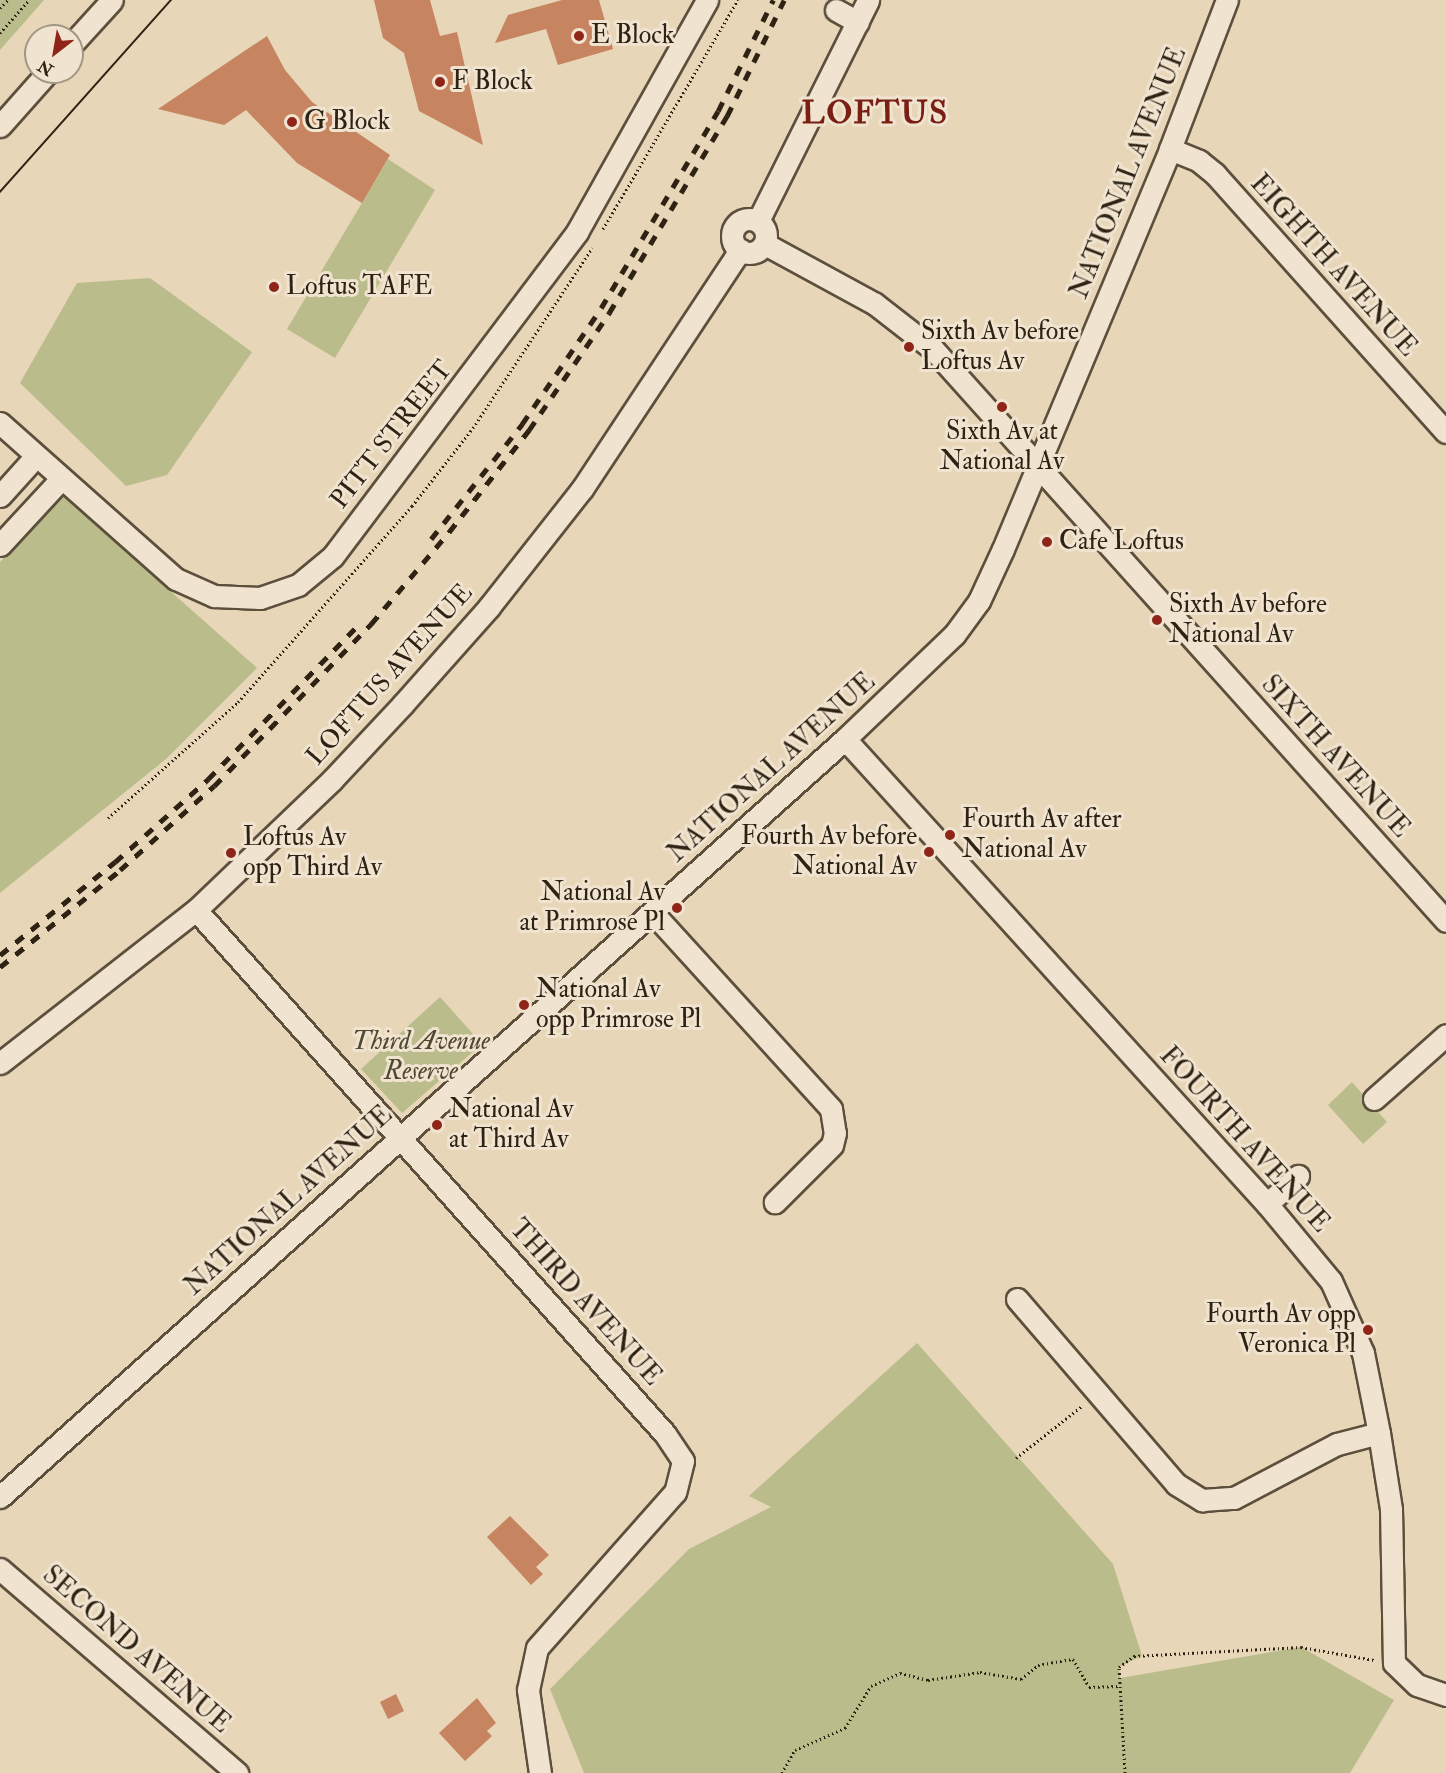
<!DOCTYPE html>
<style>
body{margin:0}
#map{position:relative;width:1446px;height:1773px;overflow:hidden;background:#e8d6b8;font-family:"IM FELL Double Pica",serif}
div>[style]{position:absolute}
.green>*{inset:0;background:#babc8b}
.building>*{inset:0;background:#c78460}
.path>*{height:3px;margin-top:-1.5px;transform-origin:0;background:repeating-linear-gradient(90deg,#2e2213 0 1.5px,transparent 0 4.5px)}
.roads{filter:drop-shadow(2px 0 #5c4f3c) drop-shadow(-2px 0 #5c4f3c) drop-shadow(0 2px #5c4f3c) drop-shadow(0 -2px #5c4f3c)}
.minor>*{height:21px;margin:-10.5px;padding:0 10.5px;transform-origin:10.5px;border-radius:10.5px;background:#f0e4d1}
.minor>.ring{margin:-10.5px;padding:0;box-sizing:content-box;background:none;border:21px solid #f0e4d1;border-radius:50%}
.tram>*{height:1.5px;margin:-0.75px;padding:0 0.75px;transform-origin:0.75px;border-radius:0.75px;background:#2e2213}
.rail>*{height:4.5px;margin-top:-2.25px;transform-origin:0;background:repeating-linear-gradient(90deg,#2e2213 0 10px,transparent 0 20px)}
.dots>*{width:16px;height:16px;translate:-50% -50%;box-sizing:border-box;border:3px solid #f0e4d1;border-radius:50%}
span{translate:-50% -50%;white-space:nowrap;text-align:center;line-height:1.15;-webkit-text-stroke:6px #f0e4d1;paint-order:stroke}
.poi-label{font-size:26px;color:#2e2213}
.left{translate:0 -50%;text-align:left}
.right{translate:-100% -50%;text-align:right}
.street-label{font-size:26px;color:#2e2213}
.park-label{font-size:26px;color:#514831;font-style:italic}
.district-label{font-size:32px;color:#7a1f14;font-weight:700;letter-spacing:1.5px}
.north{position:absolute;left:24px;top:24px;width:60px;height:60px;box-sizing:border-box;background:#f0e4d1;border:2px solid #a29685;border-radius:50%;rotate:211deg;font-size:16px;font-weight:700;line-height:24px;text-align:center;color:#2e2213}
.north::after{content:'';display:block;margin:auto;width:21px;height:27px;background:#8f2418;clip-path:polygon(50% 0,100% 100%,50% 72%,0 100%)}
</style>
<div id="map">
<div class="green">
<div style="clip-path:polygon(0 0,44px 0,0 50px)"></div>
<div style="clip-path:polygon(388px 159px,435px 190px,335px 358px,287px 329px)"></div>
<div style="clip-path:polygon(150px 278px,252px 352px,167px 475px,126px 486px,20px 383px,77px 283px)"></div>
<div style="clip-path:polygon(63px 496px,257px 668px,166px 759px,0 893px,0 562px)"></div>
<div style="clip-path:polygon(440px 997px,482px 1044px,402px 1113px,361px 1069px)"></div>
<div style="clip-path:polygon(1352px 1082px,1387px 1122px,1363px 1144px,1328px 1105px)"></div>
<div style="clip-path:polygon(917px 1343px,1113px 1564px,1142px 1656px,1119px 1667px,1120px 1678px,1301px 1647px,1394px 1700px,1350px 1773px,584px 1773px,550px 1689px,689px 1549px,771px 1507px,749px 1496px)"></div>
</div>
<div class="building">
<div style="clip-path:polygon(374px 0,430px 0,440px 36px,457px 32px,483px 145px,419px 111px,404px 53px,383px 38px)"></div>
<div style="clip-path:polygon(562px 0,599px 0,613px 49px,558px 65px,546px 29px,495px 43px,508px 15px)"></div>
<div style="clip-path:polygon(267px 36px,285px 70px,312px 102px,390px 155px,362px 203px,297px 163px,246px 110px,224px 125px,158px 109px)"></div>
<div style="clip-path:polygon(510px 1516px,549px 1555px,536px 1567px,543px 1574px,531px 1585px,487px 1537px)"></div>
<div style="clip-path:polygon(396px 1694px,404px 1711px,388px 1719px,380px 1702px)"></div>
<div style="clip-path:polygon(477px 1698px,496px 1723px,487px 1731px,492px 1736px,465px 1761px,439px 1733px)"></div>
</div>
<div class="path">
<div style="left:0;top:8px;width:11px;rotate:-45deg"></div>
<div style="left:0;top:33px;width:44px;rotate:-48.7deg"></div>
<div style="left:603px;top:229px;width:266px;rotate:-59.5deg"></div>
<div style="left:108px;top:818px;width:174px;rotate:-41.7deg"></div>
<div style="left:238px;top:702px;width:262px;rotate:-48.4deg"></div>
<div style="left:412px;top:506px;width:99px;rotate:-52deg"></div>
<div style="left:473px;top:428px;width:216px;rotate:-56.5deg"></div>
<div style="left:1016px;top:1458px;width:84px;rotate:-38.2deg"></div>
<div style="left:782px;top:1773px;width:26px;rotate:-61deg"></div>
<div style="left:795px;top:1750px;width:55px;rotate:-23.7deg"></div>
<div style="left:845px;top:1728px;width:49px;rotate:-58.2deg"></div>
<div style="left:871px;top:1686px;width:32px;rotate:-24deg"></div>
<div style="left:900px;top:1673px;width:29px;rotate:14deg"></div>
<div style="left:928px;top:1680px;width:53px;rotate:-8.7deg"></div>
<div style="left:980px;top:1672px;width:42px;rotate:9.7deg"></div>
<div style="left:1021px;top:1679px;width:22px;rotate:-39deg"></div>
<div style="left:1038px;top:1665px;width:36px;rotate:-10deg"></div>
<div style="left:1073px;top:1659px;width:32px;rotate:60deg"></div>
<div style="left:1089px;top:1687px;width:31px;rotate:-2deg"></div>
<div style="left:1125px;top:1773px;width:106px;rotate:-93.2deg"></div>
<div style="left:1119px;top:1667px;width:19px;rotate:-36deg"></div>
<div style="left:1134px;top:1656px;width:167px;rotate:-3.1deg"></div>
<div style="left:1301px;top:1647px;width:74px;rotate:10.1deg"></div>
</div>
<div class="roads">
<div class="minor">
<div style="left:836px;top:10px;width:25px;rotate:29deg"></div>
<div style="left:72px;top:44px;width:59px;rotate:-47.7deg"></div>
<div style="left:0;top:126px;width:72px;rotate:-48.4deg"></div>
<div style="left:1170px;top:149px;width:31px;rotate:22deg"></div>
<div style="left:1199px;top:161px;width:21px;rotate:39deg"></div>
<div style="left:1215px;top:174px;width:346px;rotate:48.2deg"></div>
<div class="ring" style="left:732px;top:219px;width:13px;height:13px"></div>
<div style="left:758px;top:221px;width:247px;rotate:-63.5deg"></div>
<div style="left:765px;top:244px;width:125px;rotate:28.6deg"></div>
<div style="left:875px;top:304px;width:73px;rotate:37.8deg"></div>
<div style="left:933px;top:349px;width:768px;rotate:48.11deg"></div>
<div style="left:0;top:423px;width:235px;rotate:41.6deg"></div>
<div style="left:176px;top:579px;width:42px;rotate:24.1deg"></div>
<div style="left:214px;top:596px;width:46px;rotate:2.5deg"></div>
<div style="left:260px;top:598px;width:40px;rotate:-18.9deg"></div>
<div style="left:298px;top:585px;width:45px;rotate:-39.6deg"></div>
<div style="left:333px;top:556px;width:406px;rotate:-53deg"></div>
<div style="left:577px;top:232px;width:266px;rotate:-60.7deg"></div>
<div style="left:0;top:496px;width:54px;rotate:-48deg"></div>
<div style="left:0;top:545px;width:91px;rotate:-47.2deg"></div>
<div style="left:845px;top:739px;width:628px;rotate:47.78deg"></div>
<div style="left:1267px;top:1204px;width:100px;rotate:50.3deg"></div>
<div style="left:1331px;top:1281px;width:79px;rotate:66deg"></div>
<div style="left:1363px;top:1353px;width:82px;rotate:78.7deg"></div>
<div style="left:1379px;top:1433px;width:77px;rotate:81deg"></div>
<div style="left:1391px;top:1509px;width:154px;rotate:88.9deg"></div>
<div style="left:1394px;top:1663px;width:32px;rotate:44deg"></div>
<div style="left:1417px;top:1685px;width:31px;rotate:19deg"></div>
<div style="left:196px;top:910px;width:703px;rotate:48.17deg"></div>
<div style="left:665px;top:1434px;width:32px;rotate:56deg"></div>
<div style="left:683px;top:1461px;width:32px;rotate:104deg"></div>
<div style="left:675px;top:1492px;width:208px;rotate:131.5deg"></div>
<div style="left:537px;top:1648px;width:43px;rotate:102.1deg"></div>
<div style="left:528px;top:1690px;width:84px;rotate:81.8deg"></div>
<div style="left:652px;top:912px;width:266px;rotate:47.7deg"></div>
<div style="left:831px;top:1109px;width:24px;rotate:81deg"></div>
<div style="left:835px;top:1133px;width:12px;rotate:104deg"></div>
<div style="left:832px;top:1145px;width:81px;rotate:135deg"></div>
<div style="left:0;top:1063px;width:249px;rotate:-38deg"></div>
<div style="left:196px;top:910px;width:188px;rotate:-43.7deg"></div>
<div style="left:332px;top:780px;width:104px;rotate:-46.9deg"></div>
<div style="left:403px;top:704px;width:130px;rotate:-48.4deg"></div>
<div style="left:489px;top:607px;width:150px;rotate:-51.8deg"></div>
<div style="left:582px;top:489px;width:287px;rotate:-56.5deg"></div>
<div style="left:1374px;top:1099px;width:96px;rotate:-41.6deg"></div>
<div style="left:1267px;top:1204px;width:42px;rotate:-42.1deg"></div>
<div style="left:1017px;top:1299px;width:244px;rotate:49.3deg"></div>
<div style="left:1176px;top:1484px;width:31px;rotate:32deg"></div>
<div style="left:1202px;top:1500px;width:32px;rotate:-4deg"></div>
<div style="left:1234px;top:1498px;width:116px;rotate:-27.7deg"></div>
<div style="left:1337px;top:1444px;width:43px;rotate:-14.7deg"></div>
<div style="left:0;top:1497px;width:1135px;rotate:-41.89deg"></div>
<div style="left:845px;top:739px;width:151px;rotate:-43.7deg"></div>
<div style="left:954px;top:635px;width:42px;rotate:-53.7deg"></div>
<div style="left:979px;top:601px;width:57px;rotate:-65.2deg"></div>
<div style="left:1003px;top:549px;width:433px;rotate:-67.3deg"></div>
<div style="left:1170px;top:149px;width:160px;rotate:-69.1deg"></div>
<div style="left:0;top:1569px;width:313px;rotate:40.7deg"></div>
</div>
</div>
<div class="tram">
<div style="left:0;top:192px;width:257px;rotate:-48.3deg"></div>
</div>
<div class="rail">
<div style="left:431px;top:539px;width:147px;rotate:-51.6deg"></div>
<div style="left:522px;top:424px;width:140px;rotate:-55.7deg"></div>
<div style="left:601px;top:308px;width:229px;rotate:-59.3deg"></div>
<div style="left:718px;top:111px;width:124px;rotate:-63.6deg"></div>
<div style="left:0;top:955px;width:148px;rotate:-39deg"></div>
<div style="left:115px;top:862px;width:125px;rotate:-41.7deg"></div>
<div style="left:208px;top:779px;width:216px;rotate:-45.7deg"></div>
<div style="left:0;top:967px;width:154px;rotate:-38.9deg"></div>
<div style="left:120px;top:870px;width:126px;rotate:-41.8deg"></div>
<div style="left:214px;top:786px;width:226px;rotate:-45.9deg"></div>
<div style="left:371px;top:624px;width:121px;rotate:-49.7deg"></div>
<div style="left:449px;top:532px;width:130px;rotate:-51.9deg"></div>
<div style="left:529px;top:430px;width:142px;rotate:-55.6deg"></div>
<div style="left:609px;top:313px;width:230px;rotate:-59.1deg"></div>
<div style="left:727px;top:116px;width:129px;rotate:-63.8deg"></div>
</div>
<div class="dots">
<div style="left:579px;top:36px;background:#8f2418"></div>
<div style="left:440px;top:82px;background:#8f2418"></div>
<div style="left:292px;top:122px;background:#8f2418"></div>
<div style="left:274px;top:287px;background:#8f2418"></div>
<div style="left:909px;top:347px;background:#8f2418"></div>
<div style="left:1002px;top:407px;background:#8f2418"></div>
<div style="left:1047px;top:542px;background:#8f2418"></div>
<div style="left:1157px;top:620px;background:#8f2418"></div>
<div style="left:950px;top:835px;background:#8f2418"></div>
<div style="left:929px;top:852px;background:#8f2418"></div>
<div style="left:231px;top:853px;background:#8f2418"></div>
<div style="left:677px;top:908px;background:#8f2418"></div>
<div style="left:524px;top:1005px;background:#8f2418"></div>
<div style="left:437px;top:1125px;background:#8f2418"></div>
<div style="left:1368px;top:1330px;background:#8f2418"></div>
</div>
<div class="poi-label">
<span class="left" style="left:591px;top:36px">E Block</span>
<span class="left" style="left:452px;top:82px">F Block</span>
<span class="left" style="left:304px;top:122px">G Block</span>
<span class="left" style="left:286px;top:287px">Loftus TAFE</span>
<span class="left" style="left:921px;top:347px">Sixth Av before<br>Loftus Av</span>
<span style="left:1002px;top:447px">Sixth Av at<br>National Av</span>
<span class="left" style="left:1059px;top:542px">Cafe Loftus</span>
<span class="left" style="left:1169px;top:620px">Sixth Av before<br>National Av</span>
<span class="left" style="left:962px;top:835px">Fourth Av after<br>National Av</span>
<span class="right" style="left:917px;top:852px">Fourth Av before<br>National Av</span>
<span class="left" style="left:243px;top:853px">Loftus Av<br>opp Third Av</span>
<span class="right" style="left:665px;top:908px">National Av<br>at Primrose Pl</span>
<span class="left" style="left:536px;top:1005px">National Av<br>opp Primrose Pl</span>
<span class="left" style="left:449px;top:1125px">National Av<br>at Third Av</span>
<span class="right" style="left:1356px;top:1330px">Fourth Av opp<br>Veronica Pl</span>
</div>
<div class="street-label">
<span style="left:1129px;top:173px;rotate:-68deg">NATIONAL AVENUE</span>
<span style="left:1333px;top:266px;rotate:48deg">EIGHTH AVENUE</span>
<span style="left:392px;top:435px;rotate:-52deg">PITT STREET</span>
<span style="left:390px;top:675px;rotate:-48deg">LOFTUS AVENUE</span>
<span style="left:1335px;top:757px;rotate:48deg">SIXTH AVENUE</span>
<span style="left:772px;top:768px;rotate:-42deg">NATIONAL AVENUE</span>
<span style="left:1244px;top:1140px;rotate:48deg">FOURTH AVENUE</span>
<span style="left:289px;top:1201px;rotate:-42deg">NATIONAL AVENUE</span>
<span style="left:585px;top:1303px;rotate:48deg">THIRD AVENUE</span>
<span style="left:136px;top:1650px;rotate:41deg">SECOND AVENUE</span>
</div>
<div class="park-label">
<span style="left:421px;top:1057px">Third Avenue<br>Reserve</span>
</div>
<div class="district-label">
<span style="left:875px;top:113px">LOFTUS</span>
</div>
<div class="north">N</div>
</div>
